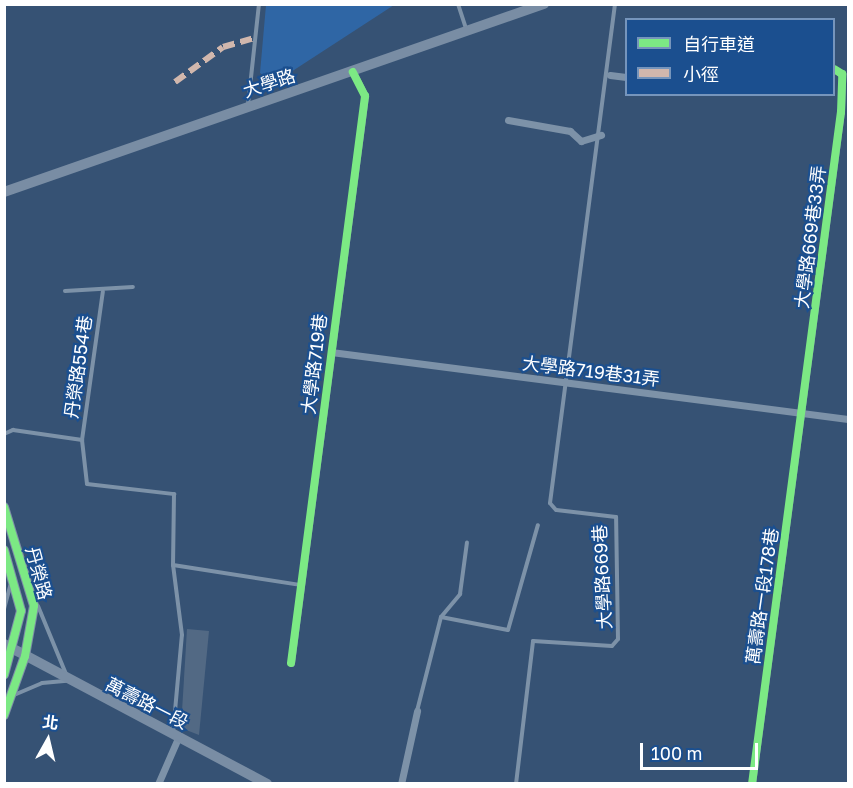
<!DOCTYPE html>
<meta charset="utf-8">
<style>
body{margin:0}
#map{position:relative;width:853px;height:788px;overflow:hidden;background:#365274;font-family:"Golos Text","Noto Sans TC",sans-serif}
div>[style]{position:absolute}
.green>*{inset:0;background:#2f66a5}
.building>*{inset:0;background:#526984}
.service>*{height:4px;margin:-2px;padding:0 2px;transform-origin:2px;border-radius:2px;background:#7d92a8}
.minor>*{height:7px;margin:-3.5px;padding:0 3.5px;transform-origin:3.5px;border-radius:3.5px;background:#7d92a8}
.secondary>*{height:10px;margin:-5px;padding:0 5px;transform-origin:5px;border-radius:5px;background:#798da4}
.primary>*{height:10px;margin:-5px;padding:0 5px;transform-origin:5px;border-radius:5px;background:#7d8ea7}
.quiet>*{height:6px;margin-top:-3px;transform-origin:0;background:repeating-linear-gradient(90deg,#d1b7ad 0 12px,transparent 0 18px)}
.cycleway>*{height:8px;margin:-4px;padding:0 4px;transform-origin:4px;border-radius:4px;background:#7ce984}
span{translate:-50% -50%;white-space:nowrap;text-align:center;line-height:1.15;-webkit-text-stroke:4.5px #1b4f8f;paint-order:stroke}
.street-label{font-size:18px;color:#fff}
.frame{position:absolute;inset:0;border:6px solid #fff;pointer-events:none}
.legend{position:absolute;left:625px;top:18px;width:210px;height:78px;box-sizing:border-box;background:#1b4f8f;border:2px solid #7695bc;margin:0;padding:8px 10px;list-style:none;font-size:18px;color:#fff}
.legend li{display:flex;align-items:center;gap:12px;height:30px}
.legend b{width:30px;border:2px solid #7695bc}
.north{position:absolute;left:18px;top:710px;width:60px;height:60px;-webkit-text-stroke:4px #1b4f8f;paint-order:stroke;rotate:8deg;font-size:16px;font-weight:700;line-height:24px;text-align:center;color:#fff}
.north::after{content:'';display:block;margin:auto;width:21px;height:27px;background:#fff;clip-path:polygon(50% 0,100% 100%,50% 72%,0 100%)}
.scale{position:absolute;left:640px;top:743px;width:118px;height:27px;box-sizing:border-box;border:3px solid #fff;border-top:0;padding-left:8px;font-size:18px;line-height:21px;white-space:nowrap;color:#fff;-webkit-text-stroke:4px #1b4f8f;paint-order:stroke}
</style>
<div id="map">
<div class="green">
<div style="clip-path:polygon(266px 5px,266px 4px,394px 5px,274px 83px,260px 73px)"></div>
</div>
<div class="building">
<div style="clip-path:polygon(187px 629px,209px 631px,199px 735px,181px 728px)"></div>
</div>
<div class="service">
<div style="left:458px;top:4px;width:26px;rotate:72deg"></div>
<div style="left:248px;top:105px;width:102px;rotate:-83.8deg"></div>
<div style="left:65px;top:291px;width:68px;rotate:-3.4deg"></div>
<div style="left:4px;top:434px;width:10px;rotate:-24deg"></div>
<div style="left:13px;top:430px;width:70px;rotate:8.2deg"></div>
<div style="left:82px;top:440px;width:150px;rotate:-82deg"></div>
<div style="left:82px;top:440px;width:44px;rotate:83.5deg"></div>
<div style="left:87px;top:484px;width:88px;rotate:6.6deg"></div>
<div style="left:174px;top:494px;width:71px;rotate:90.8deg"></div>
<div style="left:38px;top:606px;width:74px;rotate:67.6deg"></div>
<div style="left:4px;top:609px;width:24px;rotate:-75deg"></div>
<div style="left:441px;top:617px;width:30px;rotate:-50deg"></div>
<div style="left:460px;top:594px;width:52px;rotate:-82.3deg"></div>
<div style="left:14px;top:695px;width:30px;rotate:-23deg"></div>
<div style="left:42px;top:683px;width:25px;rotate:-5deg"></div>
<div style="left:417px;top:711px;width:97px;rotate:-75.7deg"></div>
<div style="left:441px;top:617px;width:68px;rotate:11deg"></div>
<div style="left:508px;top:630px;width:109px;rotate:-74.1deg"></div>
<div style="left:173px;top:733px;width:98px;rotate:-84.8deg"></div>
<div style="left:182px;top:635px;width:71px;rotate:-97.3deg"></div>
<div style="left:173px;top:565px;width:130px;rotate:8.9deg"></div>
<div style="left:516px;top:784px;width:144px;rotate:-83.2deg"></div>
<div style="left:533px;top:641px;width:79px;rotate:3.6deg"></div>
<div style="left:612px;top:646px;width:9px;rotate:-49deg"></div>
<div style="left:618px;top:639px;width:122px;rotate:-90.9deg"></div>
<div style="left:616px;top:517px;width:60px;rotate:-173.3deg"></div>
<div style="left:556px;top:510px;width:9px;rotate:-131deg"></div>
<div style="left:550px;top:503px;width:503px;rotate:-82.58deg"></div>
</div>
<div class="minor">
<div style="left:610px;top:75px;width:16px;rotate:7deg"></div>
<div style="left:508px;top:120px;width:63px;rotate:10.1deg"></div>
<div style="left:570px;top:131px;width:15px;rotate:42deg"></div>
<div style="left:581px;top:141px;width:21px;rotate:-17deg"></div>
<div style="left:331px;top:352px;width:521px;rotate:7.38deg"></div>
<div style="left:291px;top:663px;width:572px;rotate:-82.56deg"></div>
<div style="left:365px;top:96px;width:27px;rotate:-117deg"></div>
<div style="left:158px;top:784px;width:50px;rotate:-66.5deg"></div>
<div style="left:401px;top:784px;width:75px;rotate:-77.6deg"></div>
<div style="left:752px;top:784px;width:678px;rotate:-82.46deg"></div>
<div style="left:841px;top:112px;width:38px;rotate:-88deg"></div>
<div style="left:842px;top:74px;width:9px;rotate:-148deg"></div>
</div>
<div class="secondary">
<div style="left:4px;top:192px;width:572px;rotate:-19.2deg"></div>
<div style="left:4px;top:644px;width:298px;rotate:28deg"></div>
</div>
<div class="primary">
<div style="left:4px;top:507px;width:103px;rotate:73.1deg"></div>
<div style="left:34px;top:606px;width:51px;rotate:100.2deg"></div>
<div style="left:25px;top:656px;width:63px;rotate:109.6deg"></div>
<div style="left:4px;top:550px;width:63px;rotate:74.4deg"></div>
<div style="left:21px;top:611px;width:66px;rotate:104.9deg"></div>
</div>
<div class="quiet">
<div style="left:175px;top:82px;width:59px;rotate:-36.1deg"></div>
<div style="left:223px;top:47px;width:33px;rotate:-16deg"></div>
</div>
<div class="cycleway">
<div style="left:4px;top:507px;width:103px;rotate:73.1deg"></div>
<div style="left:34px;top:606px;width:51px;rotate:100.2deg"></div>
<div style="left:25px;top:656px;width:63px;rotate:109.6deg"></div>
<div style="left:4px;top:550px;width:63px;rotate:74.4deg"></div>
<div style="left:21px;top:611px;width:66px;rotate:104.9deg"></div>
<div style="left:291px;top:663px;width:572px;rotate:-82.56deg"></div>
<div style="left:365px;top:96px;width:27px;rotate:-117deg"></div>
<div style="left:752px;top:784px;width:678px;rotate:-82.46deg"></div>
<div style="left:841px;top:112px;width:38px;rotate:-88deg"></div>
<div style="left:842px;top:74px;width:9px;rotate:-148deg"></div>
</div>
<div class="street-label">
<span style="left:269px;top:83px;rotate:-18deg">大學路</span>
<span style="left:810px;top:237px;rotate:-83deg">大學路669巷33弄</span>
<span style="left:314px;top:364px;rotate:-83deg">大學路719巷</span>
<span style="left:78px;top:367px;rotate:-82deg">丹榮路554巷</span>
<span style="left:591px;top:371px;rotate:7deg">大學路719巷31弄</span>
<span style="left:39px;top:573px;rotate:75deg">丹榮路</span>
<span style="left:602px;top:577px;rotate:-93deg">大學路669巷</span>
<span style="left:762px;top:596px;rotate:-82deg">萬壽路一段178巷</span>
<span style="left:147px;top:703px;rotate:27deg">萬壽路一段</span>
</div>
<div class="frame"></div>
<ul class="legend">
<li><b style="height:8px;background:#7ce984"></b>自行車道</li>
<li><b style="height:8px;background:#d1b7ad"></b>小徑</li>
</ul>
<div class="north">北</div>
<div class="scale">100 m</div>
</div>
